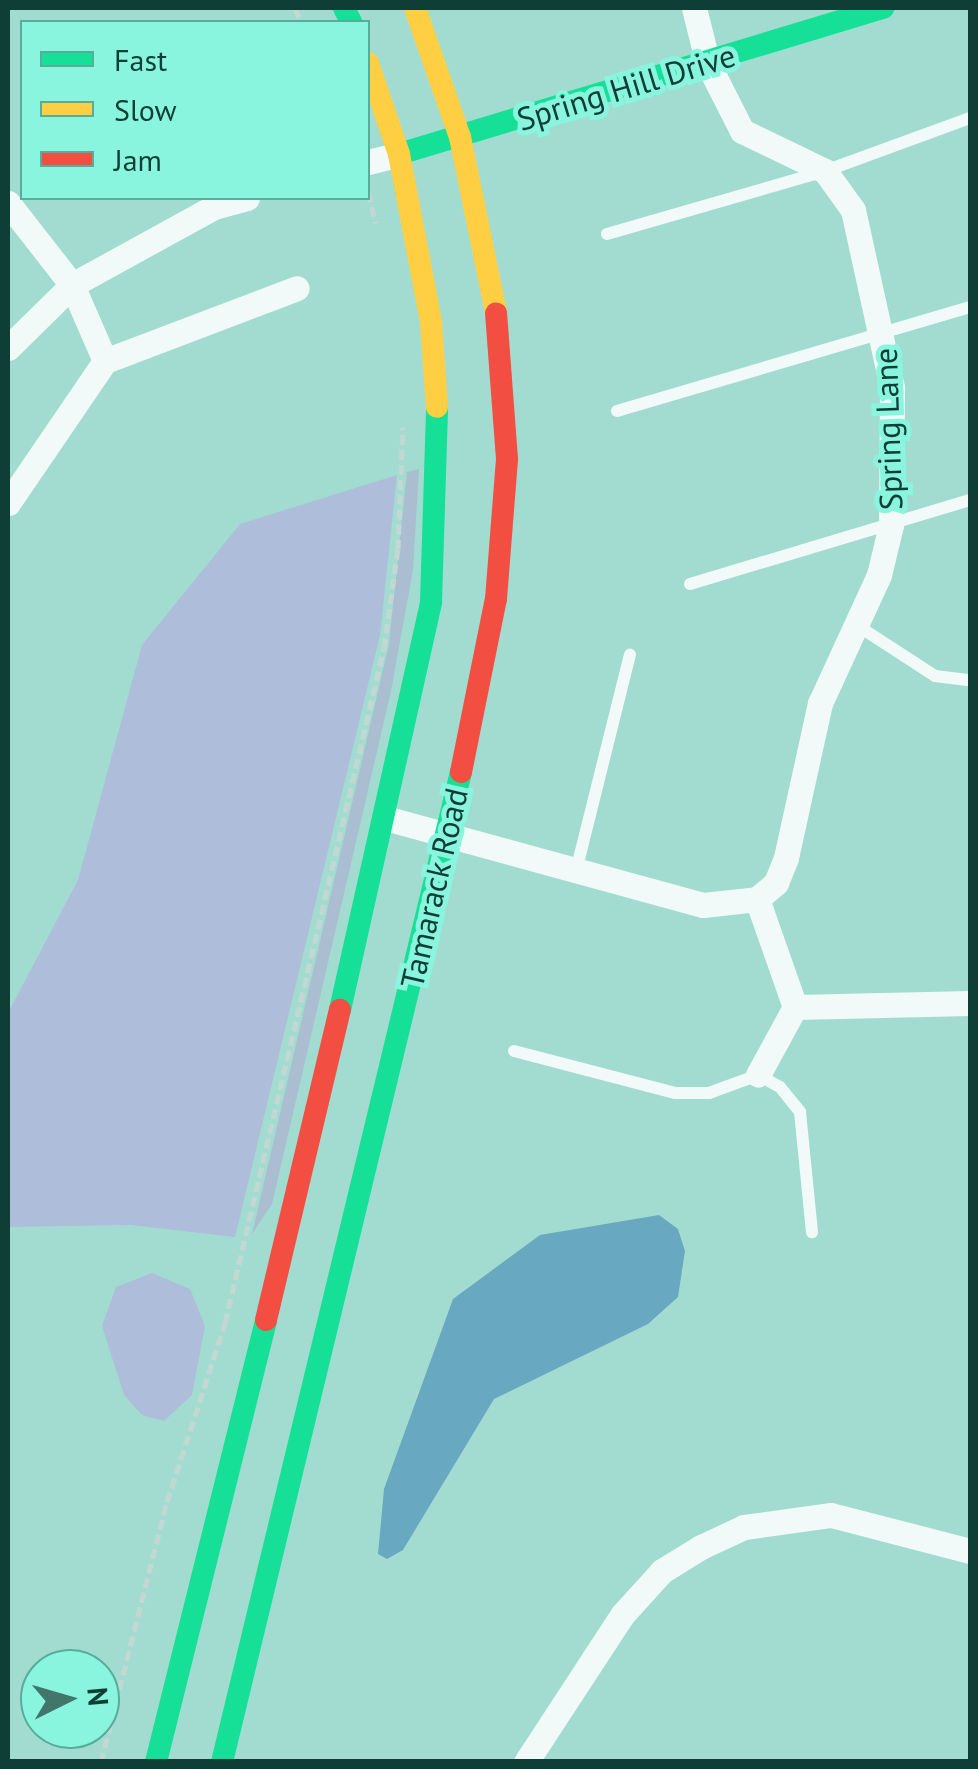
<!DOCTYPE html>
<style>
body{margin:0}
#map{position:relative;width:978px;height:1769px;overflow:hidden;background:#a2dcd0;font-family:"PT Sans",sans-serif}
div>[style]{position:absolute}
.green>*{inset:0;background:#aabdd1}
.forest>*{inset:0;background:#adbdda}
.water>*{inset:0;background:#69a8c1}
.path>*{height:5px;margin-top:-2.5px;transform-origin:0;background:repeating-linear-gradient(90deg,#c4d8d3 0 10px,transparent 0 15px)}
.lane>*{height:12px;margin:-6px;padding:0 6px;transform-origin:6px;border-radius:6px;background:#f1faf8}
.street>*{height:25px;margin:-12.5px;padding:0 12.5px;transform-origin:12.5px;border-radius:12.5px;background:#f1faf8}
.fast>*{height:22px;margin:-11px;padding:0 11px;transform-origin:11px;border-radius:11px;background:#16e098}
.slow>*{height:22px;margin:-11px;padding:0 11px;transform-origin:11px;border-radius:11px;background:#ffcf43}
.jam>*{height:22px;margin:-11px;padding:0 11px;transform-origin:11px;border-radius:11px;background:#f24e42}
span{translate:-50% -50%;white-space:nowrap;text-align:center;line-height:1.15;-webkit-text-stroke:10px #89f5de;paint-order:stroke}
.street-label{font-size:32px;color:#0e3e35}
.frame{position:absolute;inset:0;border:10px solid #0e3e35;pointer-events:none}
.legend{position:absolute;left:20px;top:20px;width:350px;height:180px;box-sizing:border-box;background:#89f5de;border:2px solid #58ac9a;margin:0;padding:12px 18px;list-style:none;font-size:30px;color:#0e3e35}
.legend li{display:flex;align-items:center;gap:20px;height:50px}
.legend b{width:50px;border:2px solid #58ac9a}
.north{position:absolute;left:20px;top:1649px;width:100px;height:100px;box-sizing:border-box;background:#89f5de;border:2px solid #58ac9a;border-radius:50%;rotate:85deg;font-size:28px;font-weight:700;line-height:40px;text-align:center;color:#0e3e35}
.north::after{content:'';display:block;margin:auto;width:35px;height:45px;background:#42756b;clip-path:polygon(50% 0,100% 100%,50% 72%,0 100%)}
</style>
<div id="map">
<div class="green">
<div style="clip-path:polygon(419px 469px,413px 570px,391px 691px,272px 1204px,252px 1234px,389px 644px,407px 472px)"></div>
</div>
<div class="forest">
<div style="clip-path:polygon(397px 475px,380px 635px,235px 1237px,131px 1225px,8px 1227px,8px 1013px,78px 880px,142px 645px,240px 524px)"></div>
<div style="clip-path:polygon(152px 1273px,190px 1289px,205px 1326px,192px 1395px,164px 1421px,142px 1415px,124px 1395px,102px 1326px,116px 1287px)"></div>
</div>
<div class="water">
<div style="clip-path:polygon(659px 1215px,678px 1229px,685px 1251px,678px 1297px,648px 1324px,494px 1399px,403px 1550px,387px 1559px,378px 1554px,384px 1489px,453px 1299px,540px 1235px)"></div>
</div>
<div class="path">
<div style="left:295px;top:8px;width:15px;rotate:67deg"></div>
<div style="left:368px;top:192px;width:32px;rotate:76deg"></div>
<div style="left:101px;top:1762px;width:268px;rotate:-75.8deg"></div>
<div style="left:167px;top:1502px;width:188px;rotate:-72deg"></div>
<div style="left:225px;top:1323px;width:693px;rotate:-76.75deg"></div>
<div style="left:384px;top:648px;width:100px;rotate:-82deg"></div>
<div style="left:398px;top:549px;width:122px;rotate:-87.7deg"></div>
</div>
<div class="lane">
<div style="left:607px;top:234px;width:227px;rotate:-16.1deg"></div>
<div style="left:825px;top:171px;width:154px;rotate:-20.1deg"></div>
<div style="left:617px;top:411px;width:368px;rotate:-16.4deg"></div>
<div style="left:690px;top:584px;width:292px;rotate:-16.7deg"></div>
<div style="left:855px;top:624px;width:95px;rotate:33deg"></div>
<div style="left:935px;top:676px;width:35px;rotate:7deg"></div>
<div style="left:576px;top:871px;width:223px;rotate:-76deg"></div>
<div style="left:514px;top:1051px;width:166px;rotate:14.6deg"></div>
<div style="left:675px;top:1093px;width:34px"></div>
<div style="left:709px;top:1093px;width:52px;rotate:-20.2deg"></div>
<div style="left:758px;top:1075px;width:25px;rotate:29deg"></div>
<div style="left:780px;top:1087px;width:32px;rotate:51deg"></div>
<div style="left:800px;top:1112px;width:121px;rotate:84.3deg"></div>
</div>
<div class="street">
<div style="left:694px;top:8px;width:58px;rotate:76deg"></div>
<div style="left:708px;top:64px;width:75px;rotate:63.1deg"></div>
<div style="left:742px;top:131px;width:92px;rotate:25.7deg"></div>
<div style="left:825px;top:171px;width:48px;rotate:54.3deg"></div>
<div style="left:853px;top:210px;width:182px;rotate:77.6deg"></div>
<div style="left:892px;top:388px;width:137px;rotate:90.4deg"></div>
<div style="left:891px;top:525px;width:51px;rotate:103.5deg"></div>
<div style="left:879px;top:575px;width:141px;rotate:114.7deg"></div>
<div style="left:820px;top:703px;width:159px;rotate:102.4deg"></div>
<div style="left:786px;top:858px;width:27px;rotate:112deg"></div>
<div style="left:776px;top:883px;width:25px;rotate:140deg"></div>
<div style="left:757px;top:899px;width:114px;rotate:70.6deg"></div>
<div style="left:795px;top:1007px;width:77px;rotate:118.6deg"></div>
<div style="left:368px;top:162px;width:32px;rotate:-14deg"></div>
<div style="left:8px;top:203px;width:104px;rotate:52deg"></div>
<div style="left:72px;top:285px;width:83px;rotate:66.5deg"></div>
<div style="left:105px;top:361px;width:172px;rotate:124.3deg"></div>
<div style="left:8px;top:348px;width:90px;rotate:-44.5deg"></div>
<div style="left:72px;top:285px;width:162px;rotate:-28.8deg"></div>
<div style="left:214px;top:207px;width:34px;rotate:-15deg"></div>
<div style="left:105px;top:361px;width:205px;rotate:-20.8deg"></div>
<div style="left:385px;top:818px;width:330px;rotate:15.3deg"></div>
<div style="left:703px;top:905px;width:54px;rotate:-6.3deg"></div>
<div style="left:795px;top:1007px;width:175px;rotate:-1.3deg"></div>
<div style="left:526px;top:1762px;width:177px;rotate:-56.8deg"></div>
<div style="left:623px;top:1614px;width:58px;rotate:-47.8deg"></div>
<div style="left:662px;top:1571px;width:46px;rotate:-31.6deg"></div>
<div style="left:701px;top:1547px;width:47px;rotate:-24.9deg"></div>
<div style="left:744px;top:1527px;width:88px;rotate:-7.9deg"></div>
<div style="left:831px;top:1515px;width:144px;rotate:14.5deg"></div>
</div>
<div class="fast">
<div style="left:344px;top:8px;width:16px;rotate:63deg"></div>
<div style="left:399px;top:154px;width:506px;rotate:-16.79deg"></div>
<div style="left:340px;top:1010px;width:418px;rotate:-77.4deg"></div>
<div style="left:431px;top:602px;width:195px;rotate:-88.2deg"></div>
<div style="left:156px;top:1762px;width:455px;rotate:-76deg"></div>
<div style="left:222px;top:1762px;width:1018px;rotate:-76.43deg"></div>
</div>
<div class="slow">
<div style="left:415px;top:8px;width:137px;rotate:70.8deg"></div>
<div style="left:460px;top:137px;width:180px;rotate:78.4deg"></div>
<div style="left:368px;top:63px;width:96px;rotate:71.2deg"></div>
<div style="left:399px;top:154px;width:171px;rotate:79.2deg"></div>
<div style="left:431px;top:322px;width:85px;rotate:86deg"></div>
</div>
<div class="jam">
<div style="left:461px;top:772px;width:177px;rotate:-78.6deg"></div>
<div style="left:496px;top:599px;width:140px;rotate:-85.5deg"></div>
<div style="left:507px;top:459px;width:146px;rotate:-94.3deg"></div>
<div style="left:266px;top:1320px;width:319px;rotate:-76.6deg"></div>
</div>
<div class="street-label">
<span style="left:626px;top:87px;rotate:-17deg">Spring Hill Drive</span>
<span style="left:888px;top:429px;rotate:-92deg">Spring Lane</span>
<span style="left:434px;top:888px;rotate:-77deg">Tamarack Road</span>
</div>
<div class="frame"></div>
<ul class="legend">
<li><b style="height:12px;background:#16e098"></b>Fast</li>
<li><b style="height:12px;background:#ffcf43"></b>Slow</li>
<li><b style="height:12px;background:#f24e42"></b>Jam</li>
</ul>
<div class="north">N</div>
</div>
